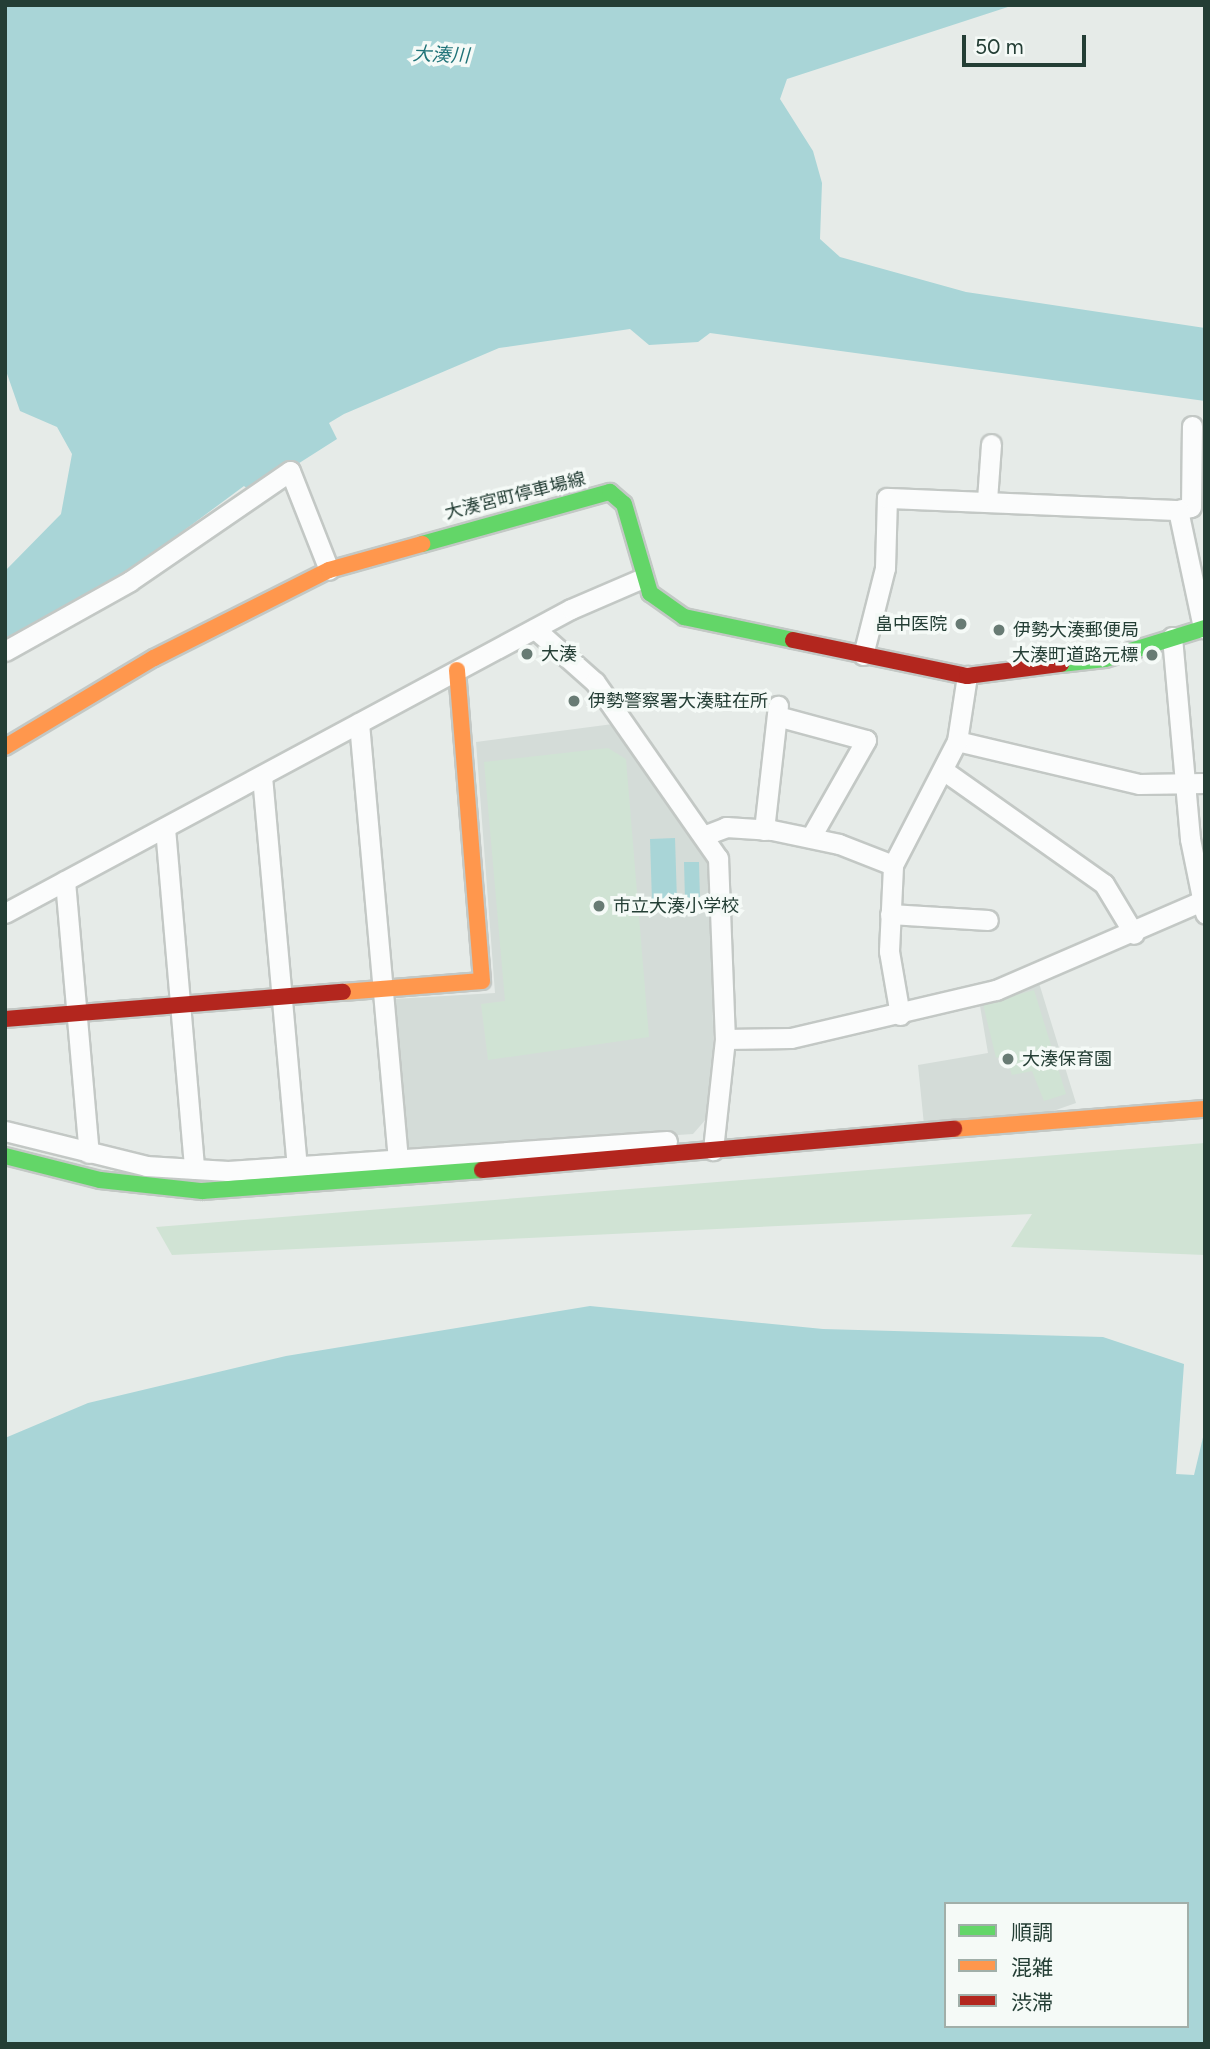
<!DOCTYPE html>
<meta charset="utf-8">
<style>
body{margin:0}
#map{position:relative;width:1210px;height:2049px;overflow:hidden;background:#e6ebe8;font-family:Figtree,"Noto Sans JP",sans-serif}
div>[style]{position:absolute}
.built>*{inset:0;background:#d4dcd8}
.green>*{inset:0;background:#d0e3d4}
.water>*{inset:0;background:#a9d5d7}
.roads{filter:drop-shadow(2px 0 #c3c8c5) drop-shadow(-2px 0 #c3c8c5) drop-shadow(0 2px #c3c8c5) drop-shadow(0 -2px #c3c8c5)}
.street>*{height:19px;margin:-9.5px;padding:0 9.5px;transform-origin:9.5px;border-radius:9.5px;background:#fbfcfc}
.fast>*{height:16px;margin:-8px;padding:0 8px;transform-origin:8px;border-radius:8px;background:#63d668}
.slow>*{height:16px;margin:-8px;padding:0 8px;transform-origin:8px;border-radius:8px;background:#ff974d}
.jam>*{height:16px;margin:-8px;padding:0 8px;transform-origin:8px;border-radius:8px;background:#b3261e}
.dots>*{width:19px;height:19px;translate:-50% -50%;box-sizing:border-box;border:4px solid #f5faf7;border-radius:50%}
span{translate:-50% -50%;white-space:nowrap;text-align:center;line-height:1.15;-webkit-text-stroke:7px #f5faf7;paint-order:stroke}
.street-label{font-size:18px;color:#243e35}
.poi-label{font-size:18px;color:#243e35}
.right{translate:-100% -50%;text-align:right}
.left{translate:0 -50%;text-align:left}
.water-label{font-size:19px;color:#207378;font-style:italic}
.frame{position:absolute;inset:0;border:7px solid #243e35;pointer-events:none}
.legend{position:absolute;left:944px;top:1902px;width:245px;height:126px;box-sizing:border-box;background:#f5faf7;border:2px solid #a1afa9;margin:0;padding:9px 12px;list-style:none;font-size:21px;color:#243e35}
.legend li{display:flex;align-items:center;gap:14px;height:35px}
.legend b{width:35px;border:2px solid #a1afa9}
.scale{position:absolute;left:962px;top:35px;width:124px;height:32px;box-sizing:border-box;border:4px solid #243e35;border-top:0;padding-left:9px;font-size:21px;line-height:24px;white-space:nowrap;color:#243e35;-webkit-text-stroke:5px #f5faf7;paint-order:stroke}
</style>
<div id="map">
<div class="built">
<div style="clip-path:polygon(613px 724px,711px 868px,714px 1110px,693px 1134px,402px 1153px,395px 1126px,394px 999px,495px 993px,476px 742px)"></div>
<div style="clip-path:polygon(1039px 983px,1076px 1103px,1033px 1118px,924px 1125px,918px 1065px,988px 1053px,979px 1000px)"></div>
</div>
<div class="green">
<div style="clip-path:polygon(608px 748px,626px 759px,649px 1037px,488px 1060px,481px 1004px,505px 1001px,484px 762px)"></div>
<div style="clip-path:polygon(1034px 990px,1066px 1094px,1044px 1101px,1032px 1071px,1012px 1075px,1005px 1055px,996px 1058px,983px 1004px)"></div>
<div style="clip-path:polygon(1205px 1143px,1205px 1255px,1011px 1247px,1032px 1214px,172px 1255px,156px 1227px)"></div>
</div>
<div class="water">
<div style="clip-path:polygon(5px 5px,1014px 5px,787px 79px,780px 99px,813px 151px,822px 183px,820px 239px,840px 257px,966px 292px,1205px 328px,1205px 401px,710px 333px,698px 342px,649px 345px,630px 329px,499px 348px,344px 414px,329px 423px,337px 439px,252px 493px,244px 486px,132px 569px,5px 641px,5px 571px,61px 514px,72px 454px,57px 427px,20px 411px,5px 368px)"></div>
<div style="clip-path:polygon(675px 838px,677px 901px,652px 902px,650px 839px)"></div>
<div style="clip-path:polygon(684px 862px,699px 862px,700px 900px,685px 901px)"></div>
<div style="clip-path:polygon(evenodd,590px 1306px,823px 1329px,1103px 1337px,1184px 1364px,1176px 1474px,1194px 1475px,1205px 1429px,1205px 2044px,5px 2044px,5px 1438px,88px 1403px,286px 1356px,590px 1306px,946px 1904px,1187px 1904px,1187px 2026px,946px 2026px,946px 1904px)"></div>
</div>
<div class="roads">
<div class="street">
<div style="left:987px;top:500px;width:56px;rotate:-85.9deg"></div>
<div style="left:1178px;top:510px;width:13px;rotate:-13deg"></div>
<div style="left:1191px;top:507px;width:81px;rotate:-89.3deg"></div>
<div style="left:535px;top:629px;width:80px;rotate:41.5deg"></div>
<div style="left:595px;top:682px;width:215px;rotate:55.1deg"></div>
<div style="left:718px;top:858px;width:181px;rotate:87.8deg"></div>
<div style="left:725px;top:1039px;width:112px;rotate:96.2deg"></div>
<div style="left:1172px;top:637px;width:203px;rotate:84.9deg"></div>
<div style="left:1190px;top:839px;width:76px;rotate:78.5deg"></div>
<div style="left:5px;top:651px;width:143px;rotate:-29.2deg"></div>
<div style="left:130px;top:581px;width:194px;rotate:-34.5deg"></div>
<div style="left:290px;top:471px;width:106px;rotate:68.5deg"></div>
<div style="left:863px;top:655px;width:90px;rotate:-75.8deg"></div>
<div style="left:885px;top:568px;width:70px;rotate:-88.4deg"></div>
<div style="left:887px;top:498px;width:291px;rotate:2.4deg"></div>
<div style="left:1178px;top:510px;width:121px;rotate:78deg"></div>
<div style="left:777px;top:716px;width:92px;rotate:15.1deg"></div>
<div style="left:866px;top:740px;width:112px;rotate:119.6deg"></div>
<div style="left:359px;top:723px;width:438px;rotate:84.9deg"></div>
<div style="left:957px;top:741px;width:187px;rotate:13.3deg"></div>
<div style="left:1139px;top:784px;width:66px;rotate:-0.9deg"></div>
<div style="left:943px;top:770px;width:197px;rotate:35.3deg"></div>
<div style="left:1104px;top:884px;width:58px;rotate:59deg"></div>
<div style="left:262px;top:776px;width:392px;rotate:84.9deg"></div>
<div style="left:165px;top:828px;width:342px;rotate:85.1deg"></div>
<div style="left:764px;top:830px;width:125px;rotate:-83.6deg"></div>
<div style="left:703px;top:836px;width:25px;rotate:-21deg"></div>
<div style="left:726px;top:827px;width:46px;rotate:3.7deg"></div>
<div style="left:772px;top:830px;width:68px;rotate:11.8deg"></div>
<div style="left:839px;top:844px;width:58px;rotate:21.3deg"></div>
<div style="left:65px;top:881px;width:273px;rotate:85deg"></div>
<div style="left:5px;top:913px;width:642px;rotate:-28.24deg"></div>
<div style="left:571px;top:609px;width:78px;rotate:-23.3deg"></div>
<div style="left:890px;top:914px;width:98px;rotate:3.5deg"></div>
<div style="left:900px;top:1015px;width:65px;rotate:-99.8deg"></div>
<div style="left:889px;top:951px;width:86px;rotate:-87.3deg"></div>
<div style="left:893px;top:865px;width:140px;rotate:-62.7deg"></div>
<div style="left:957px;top:741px;width:66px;rotate:-81.3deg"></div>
<div style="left:725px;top:1039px;width:66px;rotate:-0.9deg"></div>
<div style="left:791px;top:1038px;width:211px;rotate:-13.2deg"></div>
<div style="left:996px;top:990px;width:224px;rotate:-23.4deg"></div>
<div style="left:5px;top:1131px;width:145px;rotate:13.9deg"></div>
<div style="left:146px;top:1166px;width:82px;rotate:3.5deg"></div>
<div style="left:228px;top:1171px;width:440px;rotate:-3.9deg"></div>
</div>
<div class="fast">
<div style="left:422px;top:544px;width:195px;rotate:-15.5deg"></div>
<div style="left:610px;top:492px;width:18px;rotate:41deg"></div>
<div style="left:624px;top:504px;width:93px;rotate:73.7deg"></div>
<div style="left:650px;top:593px;width:42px;rotate:35.2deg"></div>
<div style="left:684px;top:617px;width:111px;rotate:11.9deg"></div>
<div style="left:1061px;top:664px;width:44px;rotate:-6.5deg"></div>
<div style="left:1105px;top:659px;width:105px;rotate:-17.2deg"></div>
<div style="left:5px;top:1156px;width:98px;rotate:14.2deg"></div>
<div style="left:100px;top:1180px;width:103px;rotate:6.2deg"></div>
<div style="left:202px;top:1191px;width:281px;rotate:-4.3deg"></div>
</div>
<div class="slow">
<div style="left:5px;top:747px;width:174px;rotate:-30.9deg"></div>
<div style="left:154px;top:658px;width:196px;rotate:-26.7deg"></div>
<div style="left:329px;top:570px;width:97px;rotate:-15.6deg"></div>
<div style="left:343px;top:992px;width:139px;rotate:-4.5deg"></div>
<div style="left:482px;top:981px;width:312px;rotate:-94.6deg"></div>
<div style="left:954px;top:1129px;width:252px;rotate:-4.6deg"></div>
</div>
<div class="jam">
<div style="left:793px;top:640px;width:178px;rotate:11.7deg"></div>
<div style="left:967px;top:676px;width:95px;rotate:-7.3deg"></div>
<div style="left:5px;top:1019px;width:339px;rotate:-4.6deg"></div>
<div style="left:482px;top:1170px;width:474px;rotate:-5deg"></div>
</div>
</div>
<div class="dots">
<div style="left:961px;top:624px;background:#687b74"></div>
<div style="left:999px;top:630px;background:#687b74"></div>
<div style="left:527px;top:654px;background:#687b74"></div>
<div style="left:1152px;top:655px;background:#687b74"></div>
<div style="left:574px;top:701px;background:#687b74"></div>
<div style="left:599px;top:906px;background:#687b74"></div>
<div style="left:1008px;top:1059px;background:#687b74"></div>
</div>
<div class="street-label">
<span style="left:515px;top:496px;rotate:-14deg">大湊宮町停車場線</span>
</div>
<div class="poi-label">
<span class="right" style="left:947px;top:624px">畠中医院</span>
<span class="left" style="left:1013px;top:630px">伊勢大湊郵便局</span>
<span class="left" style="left:541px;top:654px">大湊</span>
<span class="right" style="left:1138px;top:655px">大湊町道路元標</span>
<span class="left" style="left:588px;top:701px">伊勢警察署大湊駐在所</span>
<span class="left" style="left:613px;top:906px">市立大湊小学校</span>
<span class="left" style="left:1022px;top:1059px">大湊保育園</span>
</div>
<div class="water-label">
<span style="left:441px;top:55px;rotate:2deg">大湊川</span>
</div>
<div class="frame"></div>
<ul class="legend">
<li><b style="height:9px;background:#63d668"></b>順調</li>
<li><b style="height:9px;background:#ff974d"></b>混雑</li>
<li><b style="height:9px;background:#b3261e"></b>渋滞</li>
</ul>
<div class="scale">50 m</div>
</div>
